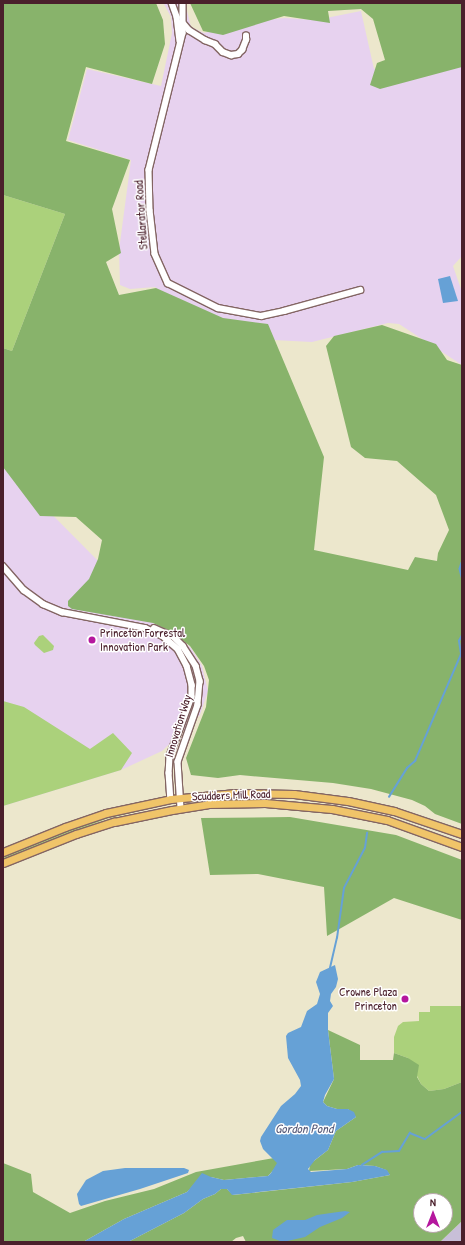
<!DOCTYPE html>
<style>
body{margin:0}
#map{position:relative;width:465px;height:1245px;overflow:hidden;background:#ece7cc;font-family:"Patrick Hand",sans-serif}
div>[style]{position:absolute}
.built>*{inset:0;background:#e7d2ef}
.industrial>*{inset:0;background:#c8bfd8}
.green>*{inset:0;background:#abd17b}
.forest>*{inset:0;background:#88b36b}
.water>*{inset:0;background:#66a1d6}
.stream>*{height:1.5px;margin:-0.75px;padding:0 0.75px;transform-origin:0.75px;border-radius:0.75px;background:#66a1d6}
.roads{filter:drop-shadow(1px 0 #836563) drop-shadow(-1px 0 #836563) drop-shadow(0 1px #836563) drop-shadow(0 -1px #836563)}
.minor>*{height:5.5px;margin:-2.75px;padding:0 2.75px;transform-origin:2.75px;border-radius:2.75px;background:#fff}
.major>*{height:7px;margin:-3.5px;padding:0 3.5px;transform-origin:3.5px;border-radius:3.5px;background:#f0c469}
.dots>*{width:11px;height:11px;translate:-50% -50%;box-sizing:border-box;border:2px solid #fff;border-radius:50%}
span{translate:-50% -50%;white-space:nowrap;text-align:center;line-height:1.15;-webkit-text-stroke:3px #fff;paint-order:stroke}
.street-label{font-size:12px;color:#4a1f2b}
.poi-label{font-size:12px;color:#4a1f2b}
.left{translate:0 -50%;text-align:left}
.right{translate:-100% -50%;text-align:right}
.water-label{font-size:13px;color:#575a78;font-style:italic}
.frame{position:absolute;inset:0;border:4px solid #4a1f2b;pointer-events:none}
.north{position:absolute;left:413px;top:1193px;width:40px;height:40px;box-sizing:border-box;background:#fff;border:1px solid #b7a5aa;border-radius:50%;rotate:0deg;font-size:11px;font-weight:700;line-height:16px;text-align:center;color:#4a1f2b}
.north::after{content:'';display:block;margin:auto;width:14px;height:18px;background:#b5179e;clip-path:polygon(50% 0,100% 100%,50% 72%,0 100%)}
</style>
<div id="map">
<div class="built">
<div style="clip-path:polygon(166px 3px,185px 3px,191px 27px,204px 33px,261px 20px,285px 18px,316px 20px,361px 11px,374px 69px,382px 65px,462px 58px,462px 256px,453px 266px,462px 292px,462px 365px,399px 324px,388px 323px,312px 342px,273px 340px,163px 295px,155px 287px,130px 289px,120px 285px,119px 250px,131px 160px,68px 140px,87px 69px,161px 86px,172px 33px,171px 17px,164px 4px)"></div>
<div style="clip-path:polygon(3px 465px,113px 576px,191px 648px,202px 666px,208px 691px,200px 715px,162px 751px,121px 770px,3px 806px)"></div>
</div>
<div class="industrial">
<div style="clip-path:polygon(462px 1221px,462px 1242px,440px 1242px)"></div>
</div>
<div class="green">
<div style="clip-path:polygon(3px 195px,65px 214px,12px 351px,3px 348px)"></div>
<div style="clip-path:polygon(43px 635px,54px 646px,53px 650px,44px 653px,35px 645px,34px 643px,39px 636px)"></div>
<div style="clip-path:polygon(3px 701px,24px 707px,90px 749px,113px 733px,132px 753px,121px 770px,3px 806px)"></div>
<div style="clip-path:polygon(161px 804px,161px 806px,106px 819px,3px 860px,3px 855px,67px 830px,116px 814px)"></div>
<div style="clip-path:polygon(430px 1006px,462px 1006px,462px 1082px,444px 1089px,429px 1091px,421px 1084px,408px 1058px,394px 1053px,394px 1037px,398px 1026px,403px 1022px,419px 1021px,419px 1012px,430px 1012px)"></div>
</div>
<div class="forest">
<div style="clip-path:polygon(3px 3px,156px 3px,163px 20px,165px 44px,152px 84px,86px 67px,66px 141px,130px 160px,112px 209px,121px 253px,106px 262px,119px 295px,156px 288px,223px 318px,268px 324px,324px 457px,314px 550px,408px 570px,415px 557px,437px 561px,438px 553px,449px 530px,436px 495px,397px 461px,365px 458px,351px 447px,326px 346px,334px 336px,382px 325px,436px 344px,447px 360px,462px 365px,462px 824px,435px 814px,425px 806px,412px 800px,371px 789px,333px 783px,240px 775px,218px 778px,191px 775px,186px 758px,206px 707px,209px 680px,204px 666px,190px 646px,172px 632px,153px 623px,72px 609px,68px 606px,68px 601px,89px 579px,98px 559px,102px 540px,76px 517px,40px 516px,3px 467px,3px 348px,12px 351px,65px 214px,3px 195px)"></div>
<div style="clip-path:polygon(190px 3px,462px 3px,462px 67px,380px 89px,370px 85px,377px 63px,385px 60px,373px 19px,361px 9px,328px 11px,330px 23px,284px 16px,223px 35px,203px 31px)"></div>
<div style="clip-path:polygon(290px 817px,396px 835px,462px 860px,462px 920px,394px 898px,327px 936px,324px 887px,258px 874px,210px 875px,201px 818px)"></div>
<div style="clip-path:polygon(evenodd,328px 1030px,360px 1045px,360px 1060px,393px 1060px,394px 1053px,408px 1058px,419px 1065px,417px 1077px,421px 1084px,429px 1091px,444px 1089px,462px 1082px,462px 1221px,440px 1242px,246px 1242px,243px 1236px,236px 1238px,231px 1242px,128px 1242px,184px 1213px,203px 1199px,215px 1194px,221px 1189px,227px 1189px,233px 1195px,352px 1182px,390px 1175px,386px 1170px,375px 1166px,358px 1165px,347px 1169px,309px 1171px,310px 1164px,328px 1150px,336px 1131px,356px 1117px,348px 1109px,337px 1109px,327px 1106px,323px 1102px,334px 1079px,328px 1030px,421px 1201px,445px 1201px,445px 1225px,421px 1225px,421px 1201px)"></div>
<div style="clip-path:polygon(274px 1158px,278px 1163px,277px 1166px,268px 1176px,224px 1180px,211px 1177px,199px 1179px,187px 1192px,124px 1219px,83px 1242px,3px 1242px,3px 1163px,31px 1174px,33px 1192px,70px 1213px,105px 1201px,154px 1189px,196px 1172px)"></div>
</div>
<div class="water">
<div style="clip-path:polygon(450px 276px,458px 301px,443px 303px,438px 279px)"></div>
<div style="clip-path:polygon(335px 965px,338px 979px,336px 987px,331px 994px,330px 1001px,333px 1006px,328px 1013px,328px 1030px,334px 1079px,325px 1095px,323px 1102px,327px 1106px,337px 1109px,348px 1109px,354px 1112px,356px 1117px,336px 1131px,328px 1150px,315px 1160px,308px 1169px,311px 1172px,347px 1169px,358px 1165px,375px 1166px,387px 1170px,390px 1175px,352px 1182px,232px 1195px,227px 1189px,221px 1189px,215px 1194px,203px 1199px,184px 1213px,128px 1242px,83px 1242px,124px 1219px,187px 1192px,202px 1173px,211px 1177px,224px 1180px,268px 1176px,271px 1173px,277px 1163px,263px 1149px,260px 1141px,261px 1137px,281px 1106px,295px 1094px,301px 1086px,300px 1080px,288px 1058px,286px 1036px,288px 1033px,301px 1027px,307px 1011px,317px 1004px,320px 994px,316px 982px,320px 972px)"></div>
<div style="clip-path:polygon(125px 1168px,184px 1168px,189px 1170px,188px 1173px,140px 1189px,81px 1206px,79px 1204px,77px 1194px,86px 1180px,103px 1171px)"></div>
<div style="clip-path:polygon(345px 1211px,350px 1212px,342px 1218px,320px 1227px,305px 1237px,283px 1242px,272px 1238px,273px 1230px,287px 1220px,305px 1220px,317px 1215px)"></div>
</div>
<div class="stream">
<div style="left:462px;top:563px;width:6px;rotate:108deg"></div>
<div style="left:460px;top:569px;width:8px;rotate:76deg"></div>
<div style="left:389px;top:797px;width:34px;rotate:-58deg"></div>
<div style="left:407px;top:768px;width:11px;rotate:-41deg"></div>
<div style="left:415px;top:761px;width:116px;rotate:-66.7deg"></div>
<div style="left:461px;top:654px;width:13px;rotate:-99deg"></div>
<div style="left:459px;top:641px;width:7px;rotate:-63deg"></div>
<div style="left:330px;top:968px;width:31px;rotate:-77deg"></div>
<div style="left:337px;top:938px;width:50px;rotate:-82deg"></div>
<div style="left:344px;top:888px;width:45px;rotate:-62.3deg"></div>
<div style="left:365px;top:848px;width:15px;rotate:-82deg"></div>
<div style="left:362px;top:1165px;width:24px;rotate:-33deg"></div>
<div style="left:382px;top:1152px;width:17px;rotate:-3deg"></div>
<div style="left:399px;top:1151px;width:21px;rotate:-59deg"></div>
<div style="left:410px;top:1133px;width:16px;rotate:22deg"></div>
<div style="left:425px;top:1139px;width:46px;rotate:-36.1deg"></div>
</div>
<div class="roads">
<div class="minor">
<div style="left:172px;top:3px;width:15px;rotate:70deg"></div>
<div style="left:177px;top:17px;width:24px;rotate:83deg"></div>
<div style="left:183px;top:3px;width:30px;rotate:90deg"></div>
<div style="left:183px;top:33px;width:141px;rotate:103.9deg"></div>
<div style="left:149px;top:170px;width:40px;rotate:88.6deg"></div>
<div style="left:150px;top:210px;width:44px;rotate:83.5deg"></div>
<div style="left:155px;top:254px;width:32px;rotate:66deg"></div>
<div style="left:168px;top:283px;width:56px;rotate:26.6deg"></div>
<div style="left:218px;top:308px;width:44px;rotate:10.5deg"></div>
<div style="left:261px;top:316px;width:24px;rotate:-12deg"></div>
<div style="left:284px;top:311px;width:79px;rotate:-15.4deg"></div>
<div style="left:184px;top:24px;width:8px;rotate:50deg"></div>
<div style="left:189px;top:30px;width:19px;rotate:32deg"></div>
<div style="left:205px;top:40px;width:11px;rotate:22deg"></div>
<div style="left:215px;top:44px;width:11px;rotate:45deg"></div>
<div style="left:223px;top:52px;width:9px;rotate:21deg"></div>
<div style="left:231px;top:55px;width:7px;rotate:-8deg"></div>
<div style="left:238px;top:54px;width:6px;rotate:-45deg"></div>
<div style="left:242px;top:50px;width:11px;rotate:-68deg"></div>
<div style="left:246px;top:40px;width:4px;rotate:-90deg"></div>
<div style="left:3px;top:566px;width:32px;rotate:49deg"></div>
<div style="left:24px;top:590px;width:24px;rotate:36deg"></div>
<div style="left:43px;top:604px;width:21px;rotate:23deg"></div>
<div style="left:62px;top:612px;width:85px;rotate:10.9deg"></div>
<div style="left:145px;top:628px;width:20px;rotate:24deg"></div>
<div style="left:163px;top:636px;width:20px;rotate:41deg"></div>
<div style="left:178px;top:649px;width:19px;rotate:62deg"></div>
<div style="left:187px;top:666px;width:20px;rotate:75deg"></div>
<div style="left:192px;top:685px;width:12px;rotate:90deg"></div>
<div style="left:192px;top:697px;width:63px;rotate:110.4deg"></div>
<div style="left:170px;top:756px;width:17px;rotate:93deg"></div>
<div style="left:169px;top:773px;width:26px;rotate:86deg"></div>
<div style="left:154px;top:628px;width:22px;rotate:24deg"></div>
<div style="left:174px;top:637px;width:13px;rotate:45deg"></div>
<div style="left:183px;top:646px;width:24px;rotate:57deg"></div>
<div style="left:196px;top:666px;width:16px;rotate:75deg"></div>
<div style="left:200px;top:681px;width:24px;rotate:95deg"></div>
<div style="left:198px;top:705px;width:60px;rotate:109.3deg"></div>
<div style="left:178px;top:762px;width:46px;rotate:86.3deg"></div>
</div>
<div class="major">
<div style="left:3px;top:852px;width:67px;rotate:-22deg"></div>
<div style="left:65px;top:827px;width:43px;rotate:-18.9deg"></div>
<div style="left:106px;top:813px;width:66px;rotate:-12.2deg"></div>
<div style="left:171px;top:799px;width:65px;rotate:-5.3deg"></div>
<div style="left:236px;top:793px;width:58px;rotate:1deg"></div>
<div style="left:294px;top:794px;width:54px;rotate:7.4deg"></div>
<div style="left:348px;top:801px;width:47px;rotate:12.3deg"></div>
<div style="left:394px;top:811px;width:72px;rotate:18.7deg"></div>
<div style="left:3px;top:863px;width:79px;rotate:-21.7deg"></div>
<div style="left:76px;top:834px;width:40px;rotate:-18deg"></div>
<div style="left:114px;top:822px;width:59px;rotate:-11.7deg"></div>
<div style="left:172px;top:810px;width:36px;rotate:-9deg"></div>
<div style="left:208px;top:804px;width:57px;rotate:-1deg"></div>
<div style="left:265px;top:803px;width:67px;rotate:5.1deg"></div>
<div style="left:332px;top:809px;width:56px;rotate:11.3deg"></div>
<div style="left:387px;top:820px;width:80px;rotate:19.8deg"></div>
</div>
</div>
<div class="dots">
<div style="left:92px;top:640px;background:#b5179e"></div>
<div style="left:405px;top:999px;background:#b5179e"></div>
</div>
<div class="street-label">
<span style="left:141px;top:215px;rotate:-94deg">Stellarator Road</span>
<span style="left:178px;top:726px;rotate:-73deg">Innovation Way</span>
<span style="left:231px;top:795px;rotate:-2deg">Scudders Mill Road</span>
</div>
<div class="poi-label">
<span class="left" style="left:100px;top:640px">Princeton Forrestal<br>Innovation Park</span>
<span class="right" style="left:397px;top:999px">Crowne Plaza<br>Princeton</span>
</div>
<div class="water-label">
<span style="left:304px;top:1128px">Gordon Pond</span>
</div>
<div class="frame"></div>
<div class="north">N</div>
</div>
